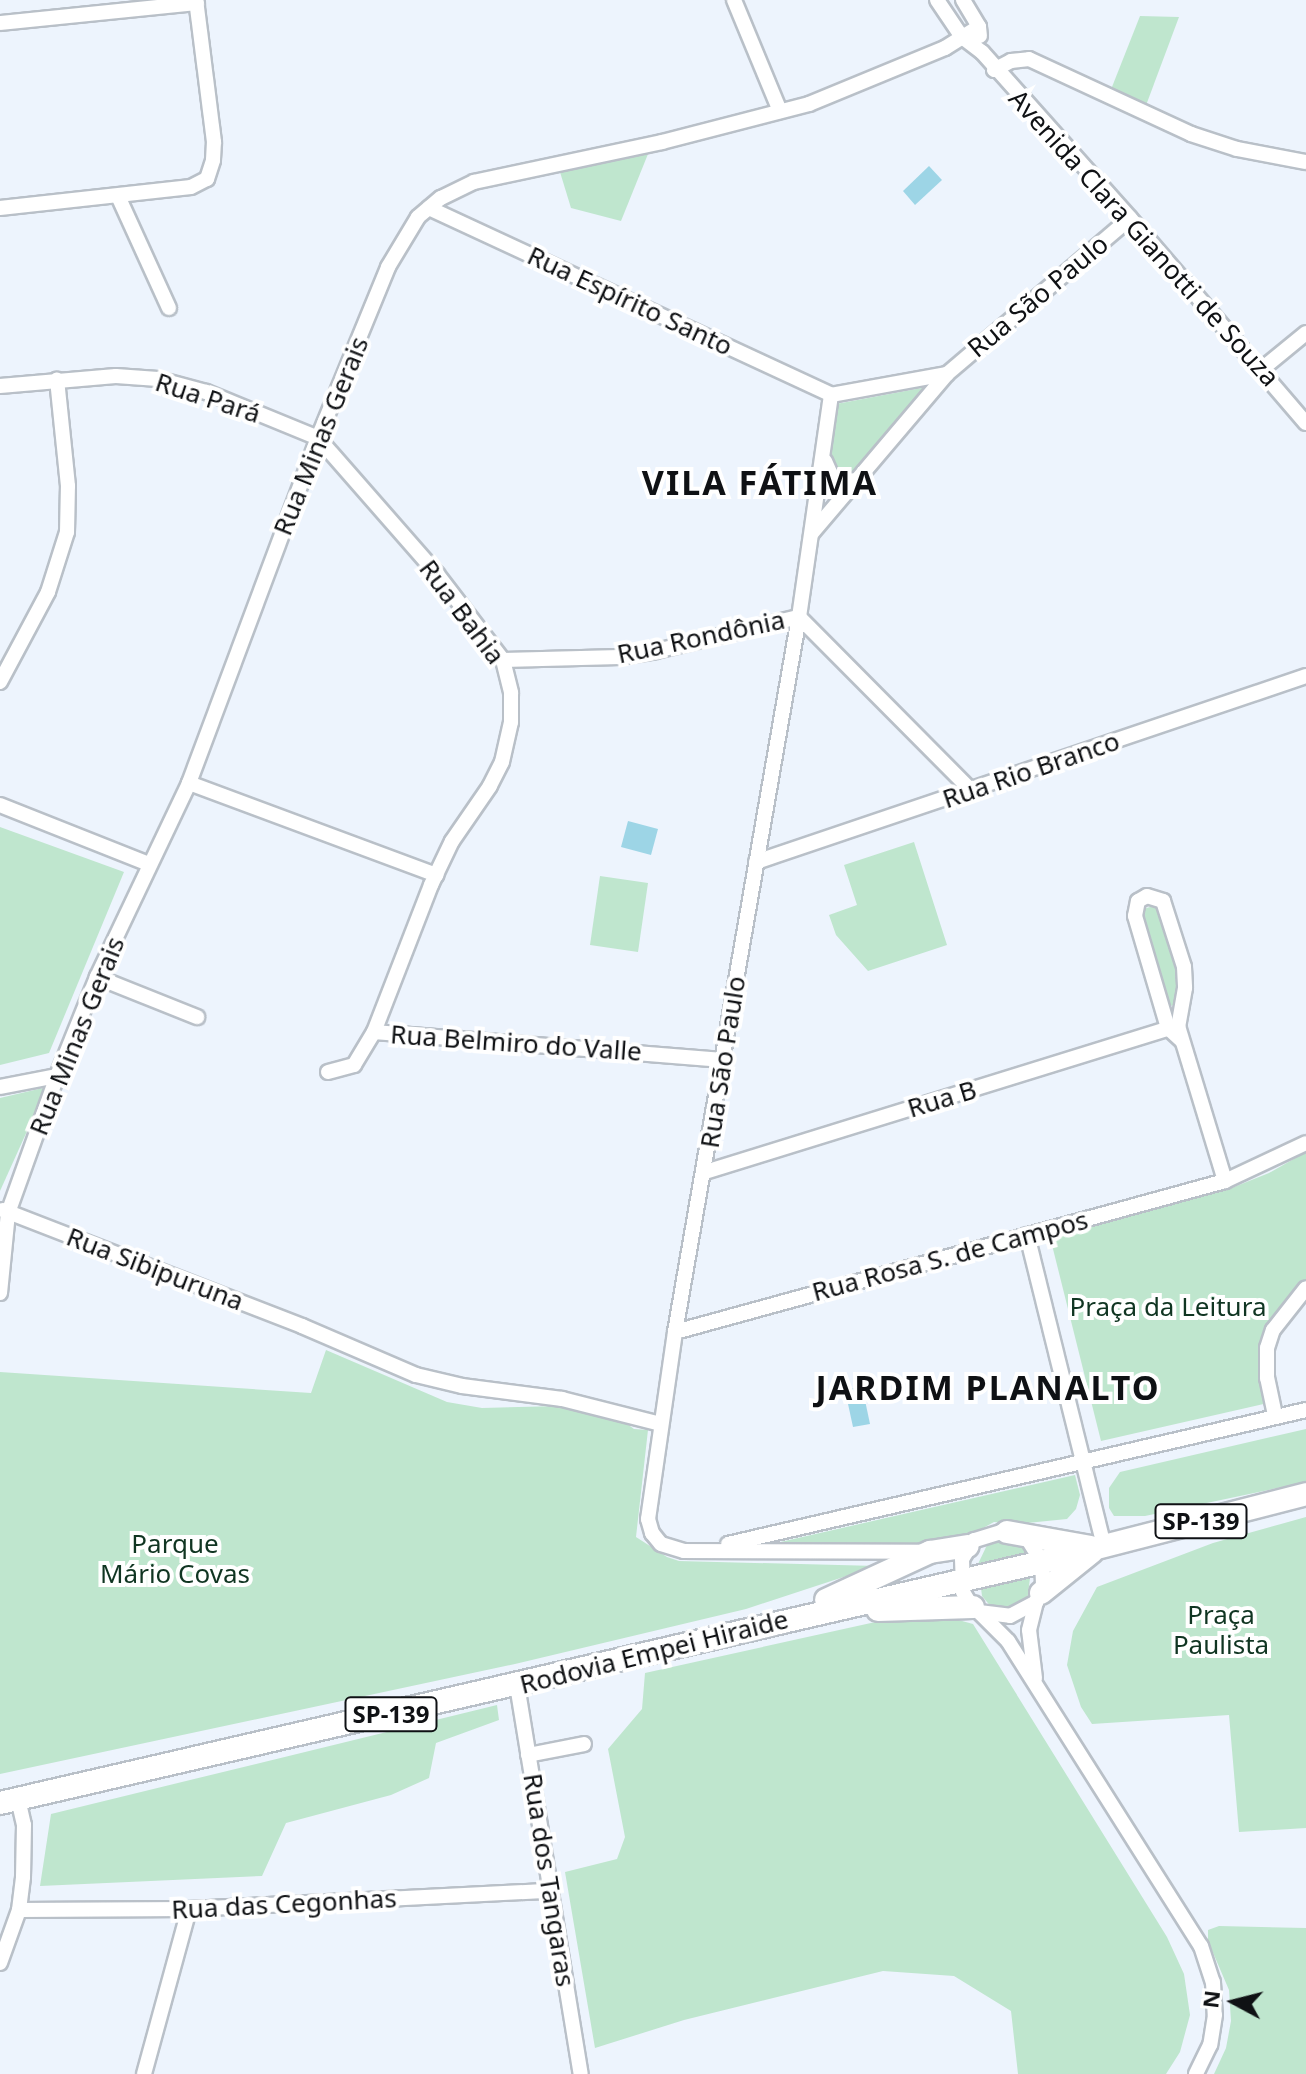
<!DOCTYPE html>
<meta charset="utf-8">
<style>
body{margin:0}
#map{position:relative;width:1306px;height:2074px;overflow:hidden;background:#edf4fd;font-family:"Noto Sans",sans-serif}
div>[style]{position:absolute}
.green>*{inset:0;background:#bfe6ce}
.water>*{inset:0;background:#9dd5e6}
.roads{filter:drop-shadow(2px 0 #b9c0c8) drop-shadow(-2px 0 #b9c0c8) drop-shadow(0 2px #b9c0c8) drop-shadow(0 -2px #b9c0c8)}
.minor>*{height:14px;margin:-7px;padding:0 7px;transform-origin:7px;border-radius:7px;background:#fff}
.primary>*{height:22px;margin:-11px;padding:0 11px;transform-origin:11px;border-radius:11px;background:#fff}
span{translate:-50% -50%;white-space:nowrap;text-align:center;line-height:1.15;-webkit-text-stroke:8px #fff;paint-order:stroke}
.shield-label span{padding:2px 6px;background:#fff;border:2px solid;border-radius:6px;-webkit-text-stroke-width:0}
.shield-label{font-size:24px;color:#0f1114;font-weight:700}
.street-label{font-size:26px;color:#0f1114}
.park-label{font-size:26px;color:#103522}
.district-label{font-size:34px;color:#0f1114;font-weight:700;letter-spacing:2px}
.north{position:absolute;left:1194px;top:1962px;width:80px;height:80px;-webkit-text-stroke:6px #fff;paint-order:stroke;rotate:277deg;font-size:22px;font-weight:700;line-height:32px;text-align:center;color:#0f1114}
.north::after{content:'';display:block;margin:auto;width:28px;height:36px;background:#0f1114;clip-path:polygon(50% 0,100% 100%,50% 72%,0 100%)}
</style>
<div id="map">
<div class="green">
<div style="clip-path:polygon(1140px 16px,1179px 17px,1145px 108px,1110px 92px)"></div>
<div style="clip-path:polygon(648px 154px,621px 221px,571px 208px,560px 172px)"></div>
<div style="clip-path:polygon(932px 386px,858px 474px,838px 475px,830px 455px,836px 404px)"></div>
<div style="clip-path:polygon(0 827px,124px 872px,49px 1053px,0 1065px)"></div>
<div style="clip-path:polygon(914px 842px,947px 945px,868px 971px,836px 935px,829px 915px,857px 905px,844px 865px)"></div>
<div style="clip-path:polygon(600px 876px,648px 883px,638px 952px,590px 945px)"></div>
<div style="clip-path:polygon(1157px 905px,1179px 972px,1174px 1005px,1166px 1007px,1141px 921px,1143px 909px)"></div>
<div style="clip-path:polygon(47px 1087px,0 1191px,0 1098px)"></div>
<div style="clip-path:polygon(1306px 1152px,1306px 1280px,1267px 1326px,1261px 1342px,1261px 1370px,1268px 1403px,1101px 1441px,1050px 1237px,1229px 1189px,1269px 1173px)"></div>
<div style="clip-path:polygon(326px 1350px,447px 1402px,482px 1408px,560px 1406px,619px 1418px,634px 1429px,648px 1430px,636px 1537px,667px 1557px,679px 1561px,877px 1566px,746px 1609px,515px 1664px,0 1774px,0 1372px,311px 1393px)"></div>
<div style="clip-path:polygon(1306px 1429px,1306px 1482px,1145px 1516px,1114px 1516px,1109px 1508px,1109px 1488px,1120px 1472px)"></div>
<div style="clip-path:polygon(1075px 1475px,1080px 1495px,1076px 1509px,1067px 1519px,1017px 1524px,994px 1522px,965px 1538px,930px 1544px,776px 1543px)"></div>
<div style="clip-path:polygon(1306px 1517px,1306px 1828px,1239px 1832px,1229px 1715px,1092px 1724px,1081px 1707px,1067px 1665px,1073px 1631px,1097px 1587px,1213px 1543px)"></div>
<div style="clip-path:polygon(1001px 1540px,1023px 1544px,1031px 1554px,978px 1564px,987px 1545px)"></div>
<div style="clip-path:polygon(1030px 1578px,1027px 1602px,1011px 1611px,992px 1608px,982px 1596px,981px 1588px)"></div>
<div style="clip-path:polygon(933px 1613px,973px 1624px,1167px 1937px,1184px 1974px,1190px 2015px,1180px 2052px,1166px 2074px,1018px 2074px,1011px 2011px,954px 1976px,883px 1971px,684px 2020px,595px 2048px,565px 1872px,617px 1859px,625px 1837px,608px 1749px,642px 1709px,645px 1673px,880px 1621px)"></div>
<div style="clip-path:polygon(497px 1705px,499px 1720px,436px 1743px,429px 1778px,391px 1795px,286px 1823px,262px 1876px,40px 1886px,51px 1814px)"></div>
<div style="clip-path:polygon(1219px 1926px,1306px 1928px,1306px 2074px,1214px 2074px,1226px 2048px,1231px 2021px,1229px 1990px,1208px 1941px,1208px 1930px)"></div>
</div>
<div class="water">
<div style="clip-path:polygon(929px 166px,942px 180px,915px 205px,903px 191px)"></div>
<div style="clip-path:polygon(628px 821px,658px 829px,651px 855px,621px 847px)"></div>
<div style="clip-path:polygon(862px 1386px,870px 1424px,853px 1427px,845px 1390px)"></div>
</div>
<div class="roads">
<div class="minor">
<div style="left:734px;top:0;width:120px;rotate:67.5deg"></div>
<div style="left:937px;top:0;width:45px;rotate:56deg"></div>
<div style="left:962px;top:37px;width:25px;rotate:37deg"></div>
<div style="left:982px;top:52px;width:222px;rotate:48.3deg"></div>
<div style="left:1130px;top:218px;width:270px;rotate:49.4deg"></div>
<div style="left:963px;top:0;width:31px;rotate:59deg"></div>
<div style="left:979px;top:27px;width:9px;rotate:84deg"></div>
<div style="left:0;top:23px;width:198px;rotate:-5.8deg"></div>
<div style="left:994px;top:70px;width:19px;rotate:-28deg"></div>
<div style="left:1011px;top:61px;width:18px;rotate:-6deg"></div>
<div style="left:1029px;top:59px;width:179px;rotate:24.8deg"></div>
<div style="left:1191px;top:134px;width:48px;rotate:18.1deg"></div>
<div style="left:1237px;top:149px;width:70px;rotate:10.7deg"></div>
<div style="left:118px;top:196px;width:123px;rotate:65.5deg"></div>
<div style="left:0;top:208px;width:192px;rotate:-6.3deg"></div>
<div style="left:191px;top:187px;width:18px;rotate:-27deg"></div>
<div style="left:207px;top:179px;width:20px;rotate:-72deg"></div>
<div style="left:213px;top:160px;width:18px;rotate:-87deg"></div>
<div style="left:214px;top:142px;width:143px;rotate:-97.2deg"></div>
<div style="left:429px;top:208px;width:443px;rotate:24.9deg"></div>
<div style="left:1262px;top:369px;width:57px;rotate:-39.3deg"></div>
<div style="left:0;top:386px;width:116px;rotate:-4.9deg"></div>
<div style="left:116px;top:376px;width:42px;rotate:4.1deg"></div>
<div style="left:158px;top:379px;width:50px;rotate:15.2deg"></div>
<div style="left:206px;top:392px;width:121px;rotate:22.3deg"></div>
<div style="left:318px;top:438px;width:181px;rotate:48.8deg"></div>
<div style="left:437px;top:574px;width:108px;rotate:52.5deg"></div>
<div style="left:503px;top:660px;width:34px;rotate:76deg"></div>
<div style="left:511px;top:693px;width:29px;rotate:90deg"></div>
<div style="left:511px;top:722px;width:41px;rotate:102.7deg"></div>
<div style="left:502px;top:762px;width:27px;rotate:117deg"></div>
<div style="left:490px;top:786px;width:67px;rotate:124.6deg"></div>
<div style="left:452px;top:841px;width:49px;rotate:115.5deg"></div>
<div style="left:431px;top:885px;width:158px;rotate:111.2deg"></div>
<div style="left:831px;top:395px;width:224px;rotate:98.2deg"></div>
<div style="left:799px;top:617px;width:726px;rotate:99.84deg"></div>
<div style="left:675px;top:1332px;width:189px;rotate:98.2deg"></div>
<div style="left:648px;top:1519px;width:15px;rotate:74deg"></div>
<div style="left:652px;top:1533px;width:14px;rotate:51deg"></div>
<div style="left:661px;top:1544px;width:24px;rotate:17deg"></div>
<div style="left:684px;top:1551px;width:239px;rotate:0.2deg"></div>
<div style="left:831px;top:395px;width:118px;rotate:-10.3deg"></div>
<div style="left:825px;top:461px;width:22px;rotate:66deg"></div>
<div style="left:834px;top:481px;width:24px;rotate:-2deg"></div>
<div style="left:812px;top:533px;width:209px;rotate:-49.7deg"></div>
<div style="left:947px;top:374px;width:240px;rotate:-40.4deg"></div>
<div style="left:503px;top:660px;width:117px;rotate:-1.5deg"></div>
<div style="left:620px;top:657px;width:36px;rotate:-9deg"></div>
<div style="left:656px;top:651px;width:147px;rotate:-13.4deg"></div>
<div style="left:799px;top:617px;width:244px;rotate:45.2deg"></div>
<div style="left:0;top:682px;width:102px;rotate:-61.9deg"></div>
<div style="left:48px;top:592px;width:63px;rotate:-72.4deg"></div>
<div style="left:67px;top:532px;width:46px;rotate:-88.8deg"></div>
<div style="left:68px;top:486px;width:107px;rotate:-95.9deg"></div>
<div style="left:189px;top:783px;width:264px;rotate:20.4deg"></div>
<div style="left:0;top:805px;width:160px;rotate:21.6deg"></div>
<div style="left:756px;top:862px;width:581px;rotate:-18.68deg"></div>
<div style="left:97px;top:977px;width:108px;rotate:21.8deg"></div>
<div style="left:1182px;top:1041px;width:19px;rotate:-137deg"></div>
<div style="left:1168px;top:1028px;width:117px;rotate:-106.4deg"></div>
<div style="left:1135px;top:916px;width:15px;rotate:-79deg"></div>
<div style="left:1138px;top:901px;width:10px;rotate:-29deg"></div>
<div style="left:1147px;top:896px;width:17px;rotate:17deg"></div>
<div style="left:1163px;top:901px;width:69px;rotate:72.3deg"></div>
<div style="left:1184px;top:967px;width:21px;rotate:87deg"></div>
<div style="left:1185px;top:988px;width:39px;rotate:100deg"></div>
<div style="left:1178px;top:1026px;width:162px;rotate:73.1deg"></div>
<div style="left:328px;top:1072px;width:27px;rotate:-15deg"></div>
<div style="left:354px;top:1065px;width:39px;rotate:-59deg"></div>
<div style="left:374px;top:1032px;width:350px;rotate:4.6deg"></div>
<div style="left:0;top:1087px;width:58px;rotate:-10.9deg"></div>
<div style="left:705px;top:1172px;width:495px;rotate:-17.2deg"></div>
<div style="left:3px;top:1210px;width:321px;rotate:21.2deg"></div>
<div style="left:302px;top:1326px;width:124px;rotate:23.3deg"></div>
<div style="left:416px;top:1375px;width:47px;rotate:13.4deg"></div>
<div style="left:462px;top:1386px;width:101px;rotate:7.4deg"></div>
<div style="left:562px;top:1399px;width:102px;rotate:14.2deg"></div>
<div style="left:1027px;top:1235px;width:321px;rotate:76.1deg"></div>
<div style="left:0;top:1293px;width:80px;rotate:-84.3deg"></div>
<div style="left:8px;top:1213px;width:145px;rotate:-70.3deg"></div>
<div style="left:57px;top:1076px;width:107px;rotate:-68deg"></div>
<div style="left:97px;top:977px;width:215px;rotate:-64.6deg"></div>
<div style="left:189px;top:783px;width:368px;rotate:-69.5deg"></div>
<div style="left:318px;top:438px;width:185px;rotate:-67.7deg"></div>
<div style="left:388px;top:267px;width:58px;rotate:-59deg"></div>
<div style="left:418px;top:217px;width:30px;rotate:-40deg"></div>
<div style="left:441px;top:198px;width:37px;rotate:-26deg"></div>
<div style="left:474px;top:182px;width:192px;rotate:-12deg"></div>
<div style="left:662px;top:142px;width:152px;rotate:-14.5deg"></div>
<div style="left:809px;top:104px;width:147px;rotate:-22.4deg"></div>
<div style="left:945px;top:48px;width:40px;rotate:-32deg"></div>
<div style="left:675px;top:1332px;width:570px;rotate:-15.35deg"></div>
<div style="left:1225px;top:1181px;width:89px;rotate:-25.1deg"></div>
<div style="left:1275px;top:1415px;width:38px;rotate:-102deg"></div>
<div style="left:1267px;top:1378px;width:30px;rotate:-90deg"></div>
<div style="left:1267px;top:1348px;width:19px;rotate:-72deg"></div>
<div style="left:1273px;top:1330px;width:53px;rotate:-51.8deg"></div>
<div style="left:728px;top:1544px;width:593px;rotate:-13.05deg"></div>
<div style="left:979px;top:1612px;width:31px;rotate:7deg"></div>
<div style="left:1010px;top:1616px;width:30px;rotate:-28deg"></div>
<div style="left:1036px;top:1602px;width:18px;rotate:-68deg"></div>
<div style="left:1043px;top:1585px;width:23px;rotate:-92deg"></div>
<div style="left:1042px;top:1562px;width:28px;rotate:-122deg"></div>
<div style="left:1027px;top:1538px;width:27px;rotate:-167deg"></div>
<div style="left:1001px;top:1532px;width:28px;rotate:163deg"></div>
<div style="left:974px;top:1540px;width:22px;rotate:122deg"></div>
<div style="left:962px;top:1559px;width:33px;rotate:88deg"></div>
<div style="left:963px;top:1592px;width:12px;rotate:59deg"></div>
<div style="left:969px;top:1602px;width:55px;rotate:45deg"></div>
<div style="left:1008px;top:1641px;width:361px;rotate:57.7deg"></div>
<div style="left:1201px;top:1946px;width:38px;rotate:72deg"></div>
<div style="left:1213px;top:1982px;width:33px;rotate:87deg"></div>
<div style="left:1215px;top:2015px;width:30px;rotate:99deg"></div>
<div style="left:1210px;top:2045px;width:32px;rotate:116deg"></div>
<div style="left:1035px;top:1678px;width:48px;rotate:-97.1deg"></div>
<div style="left:1029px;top:1630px;width:29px;rotate:-76deg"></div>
<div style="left:517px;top:1685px;width:394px;rotate:80.7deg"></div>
<div style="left:528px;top:1755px;width:57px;rotate:-11.1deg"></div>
<div style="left:19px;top:1910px;width:170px;rotate:-0.3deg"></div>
<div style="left:189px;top:1909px;width:360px;rotate:-2.9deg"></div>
<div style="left:0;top:1963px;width:56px;rotate:-70.3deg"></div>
<div style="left:19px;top:1910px;width:33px;rotate:-83deg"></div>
<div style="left:23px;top:1877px;width:52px;rotate:-88.9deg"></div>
<div style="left:24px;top:1825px;width:26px;rotate:-103deg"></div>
<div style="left:144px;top:2074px;width:171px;rotate:-74.7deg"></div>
</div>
<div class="primary">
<div style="left:1007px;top:1532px;width:84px;rotate:10.2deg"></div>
<div style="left:1041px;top:1593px;width:65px;rotate:-38.8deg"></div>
<div style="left:826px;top:1600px;width:115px;rotate:-24.8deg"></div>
<div style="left:930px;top:1552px;width:38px;rotate:-9deg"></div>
<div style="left:878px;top:1610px;width:95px;rotate:-1.8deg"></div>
<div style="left:0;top:1803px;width:1070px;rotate:-13.02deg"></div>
<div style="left:1042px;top:1562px;width:273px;rotate:-14.4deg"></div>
</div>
</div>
<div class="shield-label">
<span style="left:1201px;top:1521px">SP-139</span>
<span style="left:391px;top:1714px">SP-139</span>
</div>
<div class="street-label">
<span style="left:1144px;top:238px;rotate:48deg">Avenida Clara Gianotti de Souza</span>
<span style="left:1038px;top:296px;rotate:-40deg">Rua São Paulo</span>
<span style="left:630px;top:301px;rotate:25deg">Rua Espírito Santo</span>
<span style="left:208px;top:398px;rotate:18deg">Rua Pará</span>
<span style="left:321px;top:436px;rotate:-68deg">Rua Minas Gerais</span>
<span style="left:462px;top:612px;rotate:53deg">Rua Bahia</span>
<span style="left:701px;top:637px;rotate:-12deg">Rua Rondônia</span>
<span style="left:1031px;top:770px;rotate:-19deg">Rua Rio Branco</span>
<span style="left:77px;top:1036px;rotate:-68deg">Rua Minas Gerais</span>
<span style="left:516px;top:1043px;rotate:4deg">Rua Belmiro do Valle</span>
<span style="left:723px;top:1062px;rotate:-81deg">Rua São Paulo</span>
<span style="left:942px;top:1099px;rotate:-17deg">Rua B</span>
<span style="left:950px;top:1256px;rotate:-15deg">Rua Rosa S. de Campos</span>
<span style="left:155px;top:1269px;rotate:21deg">Rua Sibipuruna</span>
<span style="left:654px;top:1652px;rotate:-14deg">Rodovia Empei Hiraide</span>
<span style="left:549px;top:1880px;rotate:81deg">Rua dos Tangaras</span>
<span style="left:284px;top:1904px;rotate:-3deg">Rua das Cegonhas</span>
</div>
<div class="park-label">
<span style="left:1168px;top:1307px">Praça da Leitura</span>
<span style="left:175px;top:1559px">Parque<br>Mário Covas</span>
<span style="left:1221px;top:1630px">Praça<br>Paulista</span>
</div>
<div class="district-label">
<span style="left:760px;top:483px">VILA FÁTIMA</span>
<span style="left:988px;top:1388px">JARDIM PLANALTO</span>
</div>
<div class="north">N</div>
</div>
